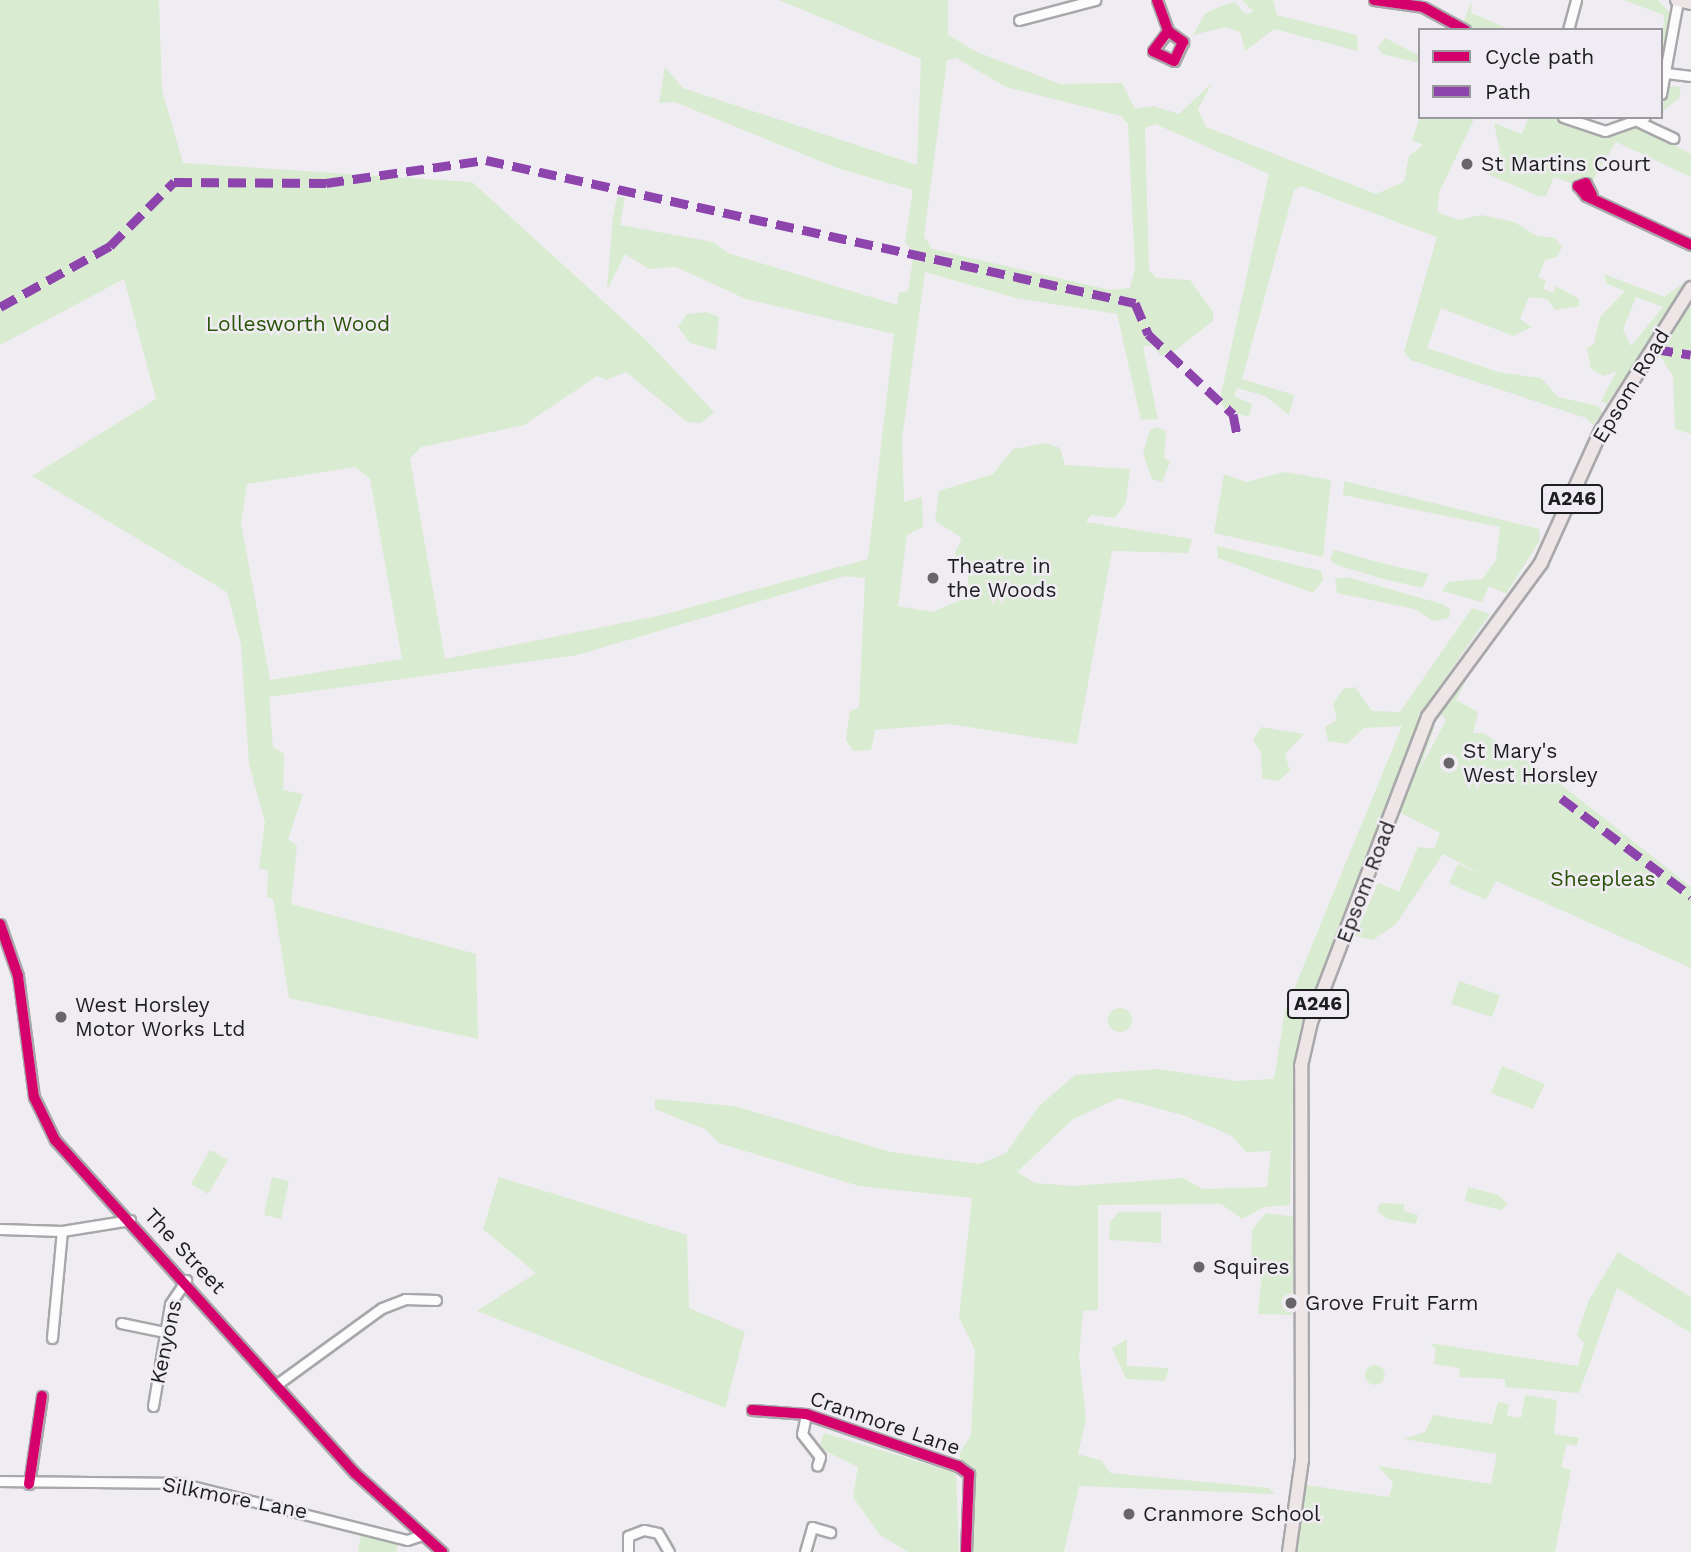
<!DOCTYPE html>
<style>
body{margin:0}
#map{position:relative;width:1691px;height:1552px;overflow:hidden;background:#f0edf2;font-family:"Work Sans",sans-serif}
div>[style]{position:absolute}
.green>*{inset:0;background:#d9ebd0}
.round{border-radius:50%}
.roads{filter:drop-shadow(2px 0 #a8a7aa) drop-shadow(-2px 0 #a8a7aa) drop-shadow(0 2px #a8a7aa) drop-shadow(0 -2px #a8a7aa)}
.minor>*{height:9px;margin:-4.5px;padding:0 4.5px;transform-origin:4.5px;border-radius:4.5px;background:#fdfcfd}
.major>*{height:12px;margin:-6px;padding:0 6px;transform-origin:6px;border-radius:6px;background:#ede5e6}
.quiet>*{height:9px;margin-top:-4.5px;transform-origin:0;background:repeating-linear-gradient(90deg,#8e44ad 0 18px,transparent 0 27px)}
.cycleway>*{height:10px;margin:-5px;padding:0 5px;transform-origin:5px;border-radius:5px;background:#d6006c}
.dots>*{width:19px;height:19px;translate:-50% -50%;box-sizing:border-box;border:4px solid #f0ecf3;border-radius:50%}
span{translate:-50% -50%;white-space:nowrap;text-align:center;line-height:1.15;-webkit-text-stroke:5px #f0ecf3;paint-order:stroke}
.shield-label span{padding:2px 5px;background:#f0ecf3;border:2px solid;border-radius:5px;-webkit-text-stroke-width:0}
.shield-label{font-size:19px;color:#1e1d1f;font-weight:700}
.poi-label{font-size:21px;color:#1e1d1f}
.left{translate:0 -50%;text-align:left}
.park-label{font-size:21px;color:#295306}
.street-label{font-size:21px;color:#1e1d1f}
.legend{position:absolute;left:1418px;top:28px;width:245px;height:91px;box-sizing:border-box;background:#f0ecf3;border:2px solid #9c999e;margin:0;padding:9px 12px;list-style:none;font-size:21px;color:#1e1d1f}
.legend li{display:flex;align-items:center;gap:14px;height:35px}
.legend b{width:35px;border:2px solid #9c999e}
</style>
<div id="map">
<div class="green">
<div style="clip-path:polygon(evenodd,0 0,159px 0,162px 90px,183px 163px,472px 182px,648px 342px,714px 412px,701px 423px,687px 422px,626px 372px,606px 380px,597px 376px,524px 425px,421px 447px,410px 459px,445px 659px,662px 615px,868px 559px,894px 334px,746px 299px,676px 267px,649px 269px,625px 254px,607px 290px,613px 217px,617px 197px,625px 197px,620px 225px,713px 242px,728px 253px,897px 305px,899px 293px,908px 291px,914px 252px,905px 242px,913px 190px,837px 168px,675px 102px,659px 103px,665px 67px,683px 88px,917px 165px,921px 59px,779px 0,948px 0,948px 35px,977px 52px,1060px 84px,1122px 83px,1135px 109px,1153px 106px,1179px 114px,1212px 83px,1198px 109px,1206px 127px,1376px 194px,1404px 182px,1409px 156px,1423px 145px,1412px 140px,1420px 117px,1475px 117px,1439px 193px,1437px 212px,1458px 220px,1481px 215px,1514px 222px,1537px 236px,1555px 238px,1562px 247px,1557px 257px,1545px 260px,1538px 277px,1546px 281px,1543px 289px,1553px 293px,1556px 286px,1579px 299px,1579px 306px,1555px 310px,1547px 299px,1529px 297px,1520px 319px,1532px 327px,1513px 336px,1441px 308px,1427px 348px,1498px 372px,1541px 378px,1558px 397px,1598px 406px,1603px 413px,1593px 425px,1586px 418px,1411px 360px,1404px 352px,1437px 237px,1301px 186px,1294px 190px,1242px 379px,1294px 395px,1289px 415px,1265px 396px,1237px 388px,1234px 396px,1252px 404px,1249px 417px,1225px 410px,1220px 399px,1269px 174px,1155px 124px,1145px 128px,1149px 270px,1156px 278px,1190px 280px,1213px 312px,1213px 321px,1173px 352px,1161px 356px,1152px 345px,1143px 347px,1158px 419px,1141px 420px,1117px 314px,1016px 298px,925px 272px,902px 438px,904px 502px,922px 497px,923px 527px,907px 535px,898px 606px,932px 612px,968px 597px,968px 569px,956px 563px,955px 553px,962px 538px,935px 521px,939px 491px,993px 474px,1013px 449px,1046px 443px,1060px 448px,1065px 465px,1130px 469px,1126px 502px,1115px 518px,1091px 515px,1086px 522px,1192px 539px,1188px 553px,1112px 551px,1077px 744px,949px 724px,875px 730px,871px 750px,853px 751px,846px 740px,850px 711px,859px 708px,865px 578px,845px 576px,577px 655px,269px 697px,273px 747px,284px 754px,283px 790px,303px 794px,288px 839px,297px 846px,291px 904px,476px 954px,478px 1039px,289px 998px,273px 899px,267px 897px,268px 871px,259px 868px,265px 822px,249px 764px,241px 644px,227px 592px,32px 476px,156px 399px,124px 279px,0 345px,0 0,956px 58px,1006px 87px,1121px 116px,1128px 124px,1135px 268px,1130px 288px,1110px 290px,932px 249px,924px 236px,947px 60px,956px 58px,0 0,355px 467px,370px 479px,402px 659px,270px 680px,241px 523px,247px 484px,355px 467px)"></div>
<div style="clip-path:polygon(1242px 0,1273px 0,1277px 15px,1357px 35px,1358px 51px,1274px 29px,1245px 51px,1240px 32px,1226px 27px,1193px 35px,1205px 14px,1221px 6px,1235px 2px,1245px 14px,1254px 12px)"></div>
<div style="clip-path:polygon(1623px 0,1658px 0,1670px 13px,1661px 72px,1664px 15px)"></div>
<div style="clip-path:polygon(1472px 1px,1471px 13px,1511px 30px,1470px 30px,1463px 23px)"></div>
<div style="clip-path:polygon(1385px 38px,1420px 56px,1420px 63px,1382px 54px,1378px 47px)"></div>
<div style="clip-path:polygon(1668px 86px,1681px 87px,1679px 99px,1661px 112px)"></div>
<div style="clip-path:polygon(1529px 117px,1559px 117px,1599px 134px,1639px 126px,1691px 154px,1691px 177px,1616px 142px,1591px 183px,1575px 185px,1554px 177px,1546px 196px,1538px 196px,1485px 173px,1500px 152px,1494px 123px,1522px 134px)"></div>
<div style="clip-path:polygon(evenodd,1604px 274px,1664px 297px,1691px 278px,1607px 404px,1601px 401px,1617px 371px,1604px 376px,1591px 369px,1587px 348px,1594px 344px,1600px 317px,1625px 291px,1607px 284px,1604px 274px,1636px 297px,1663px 307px,1631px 346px,1623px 330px,1636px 297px)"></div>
<div style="clip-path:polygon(1691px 292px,1691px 434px,1675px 429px,1673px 376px,1658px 353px)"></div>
<div style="clip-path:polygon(707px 312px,719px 317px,716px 350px,690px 343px,678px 327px,687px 314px)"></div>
<div style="clip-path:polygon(1157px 427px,1166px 431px,1164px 457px,1170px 462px,1162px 482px,1152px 479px,1143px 453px,1150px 430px)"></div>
<div style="clip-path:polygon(1224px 474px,1246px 482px,1285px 472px,1331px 480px,1323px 557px,1214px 533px)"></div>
<div style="clip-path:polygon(1344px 481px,1539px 529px,1540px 540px,1506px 594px,1489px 586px,1482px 602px,1442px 591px,1448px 582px,1482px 579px,1496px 560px,1500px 527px,1343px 495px)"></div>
<div style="clip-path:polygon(1217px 546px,1321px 571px,1323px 580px,1313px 593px,1218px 558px)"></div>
<div style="clip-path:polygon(1334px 550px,1389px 565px,1429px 574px,1422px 588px,1380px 578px,1337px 565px,1330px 560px)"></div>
<div style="clip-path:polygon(1347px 577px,1442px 604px,1450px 609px,1449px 618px,1433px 621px,1415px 609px,1337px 593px,1335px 579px)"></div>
<div style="clip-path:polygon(evenodd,1472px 608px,1490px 614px,1425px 707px,1304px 1024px,1294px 1065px,1290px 1205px,1264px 1207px,1242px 1219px,1221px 1204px,1098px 1205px,1098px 1310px,1083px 1311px,1079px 1357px,1086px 1419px,1078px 1454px,1102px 1461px,1110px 1473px,1269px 1488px,1275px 1494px,1079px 1486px,1064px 1552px,966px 1552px,968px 1484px,959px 1454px,971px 1435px,975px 1350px,959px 1317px,972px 1198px,859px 1186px,719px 1143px,705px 1129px,655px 1109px,655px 1099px,734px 1106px,891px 1152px,979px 1164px,1006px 1153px,1039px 1106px,1075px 1075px,1158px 1069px,1237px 1081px,1274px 1079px,1285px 1011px,1402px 726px,1364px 728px,1347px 744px,1328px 741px,1325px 727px,1337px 720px,1333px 704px,1343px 689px,1355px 687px,1372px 711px,1400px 712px,1472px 608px,1119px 1098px,1186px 1116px,1232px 1136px,1246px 1152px,1271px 1151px,1267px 1187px,1203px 1189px,1183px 1178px,1073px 1186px,1035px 1183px,1017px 1172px,1073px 1119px,1119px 1098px)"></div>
<div style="clip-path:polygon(1478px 657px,1456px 700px,1478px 712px,1473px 733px,1483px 733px,1549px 775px,1691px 887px,1691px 968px,1496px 881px,1486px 900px,1449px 883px,1458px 864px,1483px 875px,1443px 854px,1396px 924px,1373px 940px,1355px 936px,1378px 883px,1399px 892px,1418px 847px,1434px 849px,1440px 833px,1399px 812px,1430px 727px,1435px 726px,1419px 771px,1446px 720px,1438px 711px)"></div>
<div style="clip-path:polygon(1261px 727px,1304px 734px,1285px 754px,1290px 771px,1278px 781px,1262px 778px,1261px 753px,1253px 740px)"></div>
<div style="clip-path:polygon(1459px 981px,1500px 995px,1492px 1017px,1451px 1004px)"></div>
<div class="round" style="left:1108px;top:1008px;width:24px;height:24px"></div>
<div style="clip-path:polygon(1502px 1066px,1545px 1084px,1533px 1109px,1491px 1093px)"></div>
<div style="clip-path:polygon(210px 1150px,228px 1160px,208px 1194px,191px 1184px)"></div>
<div style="clip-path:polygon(272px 1177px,289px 1181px,281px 1219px,264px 1215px)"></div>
<div style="clip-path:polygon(499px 1177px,687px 1235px,689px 1308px,745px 1332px,725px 1408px,477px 1311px,536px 1273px,483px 1229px)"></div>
<div style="clip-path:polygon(1468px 1187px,1498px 1195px,1508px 1204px,1501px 1210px,1465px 1201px)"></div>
<div style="clip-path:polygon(1380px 1203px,1404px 1204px,1404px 1211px,1418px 1215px,1416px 1224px,1387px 1219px,1377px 1211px)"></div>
<div style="clip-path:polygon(1119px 1212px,1161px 1212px,1161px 1243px,1109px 1240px,1110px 1222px)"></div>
<div style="clip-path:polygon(1266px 1213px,1294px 1217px,1292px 1315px,1258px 1314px,1262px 1273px,1251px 1272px,1252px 1230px)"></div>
<div style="clip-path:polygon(1618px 1252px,1691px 1297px,1691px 1333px,1617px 1288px,1579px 1393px,1505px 1387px,1505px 1379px,1459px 1377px,1460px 1368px,1434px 1364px,1436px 1349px,1429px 1343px,1578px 1366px,1584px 1343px,1577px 1335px,1589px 1300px)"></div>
<div style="clip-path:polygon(1127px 1339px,1127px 1366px,1169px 1368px,1165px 1381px,1126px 1379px,1112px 1348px)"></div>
<div class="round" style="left:1365px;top:1365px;width:20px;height:20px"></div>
<div style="clip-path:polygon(1525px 1395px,1557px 1400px,1554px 1434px,1579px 1438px,1577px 1446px,1567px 1444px,1561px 1467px,1571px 1470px,1555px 1552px,1294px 1552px,1306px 1485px,1389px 1497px,1393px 1483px,1378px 1466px,1491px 1484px,1497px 1454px,1404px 1439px,1425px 1432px,1433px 1415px,1492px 1424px,1498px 1402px,1509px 1404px,1507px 1416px,1521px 1418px)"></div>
<div style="clip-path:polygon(824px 1433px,956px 1473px,959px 1552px,908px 1552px,880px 1535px,853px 1497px,858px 1467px,819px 1448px)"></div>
<div style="clip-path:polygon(361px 1532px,399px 1543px,396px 1552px,358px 1552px)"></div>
</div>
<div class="roads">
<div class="minor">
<div style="left:1157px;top:0;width:33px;rotate:70deg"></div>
<div style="left:1168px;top:31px;width:19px;rotate:36deg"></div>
<div style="left:1183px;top:42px;width:21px;rotate:115deg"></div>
<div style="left:1174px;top:61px;width:23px;rotate:-155deg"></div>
<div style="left:1153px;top:51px;width:25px;rotate:-53deg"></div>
<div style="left:1374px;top:0;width:49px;rotate:8.1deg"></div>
<div style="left:1423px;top:7px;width:48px;rotate:28.7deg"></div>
<div style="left:1019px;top:20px;width:79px;rotate:-14.7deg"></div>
<div style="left:1568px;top:30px;width:31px;rotate:-75deg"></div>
<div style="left:1666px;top:73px;width:25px;rotate:7deg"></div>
<div style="left:1661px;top:94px;width:96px;rotate:-79.7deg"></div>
<div style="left:1563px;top:117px;width:44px;rotate:18.4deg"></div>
<div style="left:1605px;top:131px;width:42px;rotate:-19.3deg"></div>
<div style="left:1639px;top:122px;width:38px;rotate:25deg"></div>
<div style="left:1592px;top:195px;width:13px;rotate:-117deg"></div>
<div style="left:1586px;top:183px;width:9px;rotate:159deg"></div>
<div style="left:1578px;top:186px;width:13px;rotate:51deg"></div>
<div style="left:1586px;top:196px;width:116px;rotate:25deg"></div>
<div style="left:0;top:924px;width:55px;rotate:70.9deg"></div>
<div style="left:18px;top:976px;width:122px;rotate:82.5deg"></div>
<div style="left:34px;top:1097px;width:48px;rotate:64deg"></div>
<div style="left:55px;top:1140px;width:448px;rotate:48deg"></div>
<div style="left:355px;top:1473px;width:118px;rotate:42.2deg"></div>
<div style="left:0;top:1229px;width:62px;rotate:1.8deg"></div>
<div style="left:62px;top:1231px;width:69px;rotate:-9.2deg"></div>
<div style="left:121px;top:1323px;width:45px;rotate:11.6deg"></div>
<div style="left:52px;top:1338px;width:107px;rotate:-84.7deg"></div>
<div style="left:280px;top:1382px;width:126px;rotate:-36deg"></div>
<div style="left:382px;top:1308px;width:25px;rotate:-21deg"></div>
<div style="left:405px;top:1299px;width:31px;rotate:2deg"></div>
<div style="left:153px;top:1406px;width:103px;rotate:-80.5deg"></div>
<div style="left:170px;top:1304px;width:29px;rotate:-56deg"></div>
<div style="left:752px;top:1410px;width:54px;rotate:4.2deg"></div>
<div style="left:806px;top:1414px;width:161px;rotate:18.9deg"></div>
<div style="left:958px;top:1466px;width:14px;rotate:36deg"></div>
<div style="left:969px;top:1474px;width:78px;rotate:92.2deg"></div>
<div style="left:806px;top:1414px;width:20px;rotate:101deg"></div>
<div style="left:802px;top:1434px;width:29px;rotate:52deg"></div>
<div style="left:820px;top:1457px;width:9px;rotate:108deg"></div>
<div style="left:0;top:1481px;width:180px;rotate:0.6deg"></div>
<div style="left:180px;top:1483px;width:234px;rotate:14.1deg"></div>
<div style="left:407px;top:1540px;width:16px;rotate:-18deg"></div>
<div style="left:29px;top:1484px;width:89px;rotate:-81.6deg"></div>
<div style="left:628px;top:1552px;width:16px;rotate:-90deg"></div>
<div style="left:628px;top:1536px;width:17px;rotate:-21deg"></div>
<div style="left:644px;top:1530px;width:14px;rotate:12deg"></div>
<div style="left:658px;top:1533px;width:22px;rotate:60deg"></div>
<div style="left:805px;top:1552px;width:26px;rotate:-74deg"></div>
<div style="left:812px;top:1527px;width:19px;rotate:16deg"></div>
</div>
<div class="major">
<div style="left:1677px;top:0;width:14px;rotate:12deg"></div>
<div style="left:1289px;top:1552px;width:93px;rotate:-82deg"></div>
<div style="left:1302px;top:1460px;width:394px;rotate:-90.1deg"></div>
<div style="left:1301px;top:1066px;width:45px;rotate:-77.2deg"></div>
<div style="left:1311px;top:1022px;width:327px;rotate:-69deg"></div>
<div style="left:1428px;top:717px;width:191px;rotate:-53.7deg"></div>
<div style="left:1541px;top:563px;width:145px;rotate:-65.6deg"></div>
<div style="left:1601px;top:431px;width:169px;rotate:-57.8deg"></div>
</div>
</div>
<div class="quiet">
<div style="left:0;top:307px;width:126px;rotate:-29deg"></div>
<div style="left:110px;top:246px;width:91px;rotate:-45deg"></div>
<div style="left:174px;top:182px;width:152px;rotate:0.4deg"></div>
<div style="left:326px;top:183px;width:162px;rotate:-8.2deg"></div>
<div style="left:486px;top:160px;width:665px;rotate:12.43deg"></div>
<div style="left:1135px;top:303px;width:34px;rotate:67deg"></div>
<div style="left:1148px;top:334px;width:117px;rotate:43.3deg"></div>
<div style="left:1233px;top:414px;width:25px;rotate:79deg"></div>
<div style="left:1655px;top:349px;width:36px;rotate:9deg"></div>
<div style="left:1561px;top:798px;width:163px;rotate:37deg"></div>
</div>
<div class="cycleway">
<div style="left:1157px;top:0;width:33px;rotate:70deg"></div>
<div style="left:1168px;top:31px;width:19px;rotate:36deg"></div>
<div style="left:1183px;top:42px;width:21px;rotate:115deg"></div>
<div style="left:1174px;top:61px;width:23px;rotate:-155deg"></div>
<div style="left:1153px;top:51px;width:25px;rotate:-53deg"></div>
<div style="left:1374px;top:0;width:49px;rotate:8.1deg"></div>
<div style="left:1423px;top:7px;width:48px;rotate:28.7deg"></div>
<div style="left:1592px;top:195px;width:13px;rotate:-117deg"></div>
<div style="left:1586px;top:183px;width:9px;rotate:159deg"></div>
<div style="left:1578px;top:186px;width:13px;rotate:51deg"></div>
<div style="left:1586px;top:196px;width:116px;rotate:25deg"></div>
<div style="left:0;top:924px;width:55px;rotate:70.9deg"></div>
<div style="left:18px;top:976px;width:122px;rotate:82.5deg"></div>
<div style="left:34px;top:1097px;width:48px;rotate:64deg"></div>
<div style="left:55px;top:1140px;width:448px;rotate:48deg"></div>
<div style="left:355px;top:1473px;width:118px;rotate:42.2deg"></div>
<div style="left:752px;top:1410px;width:54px;rotate:4.2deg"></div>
<div style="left:806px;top:1414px;width:161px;rotate:18.9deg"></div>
<div style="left:958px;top:1466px;width:14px;rotate:36deg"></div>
<div style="left:969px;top:1474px;width:78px;rotate:92.2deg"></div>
<div style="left:29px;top:1484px;width:89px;rotate:-81.6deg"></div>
</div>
<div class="dots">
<div style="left:1467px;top:164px;background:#686669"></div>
<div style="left:933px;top:578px;background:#686669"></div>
<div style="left:1449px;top:763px;background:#686669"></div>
<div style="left:61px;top:1017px;background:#686669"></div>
<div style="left:1199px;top:1267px;background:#686669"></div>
<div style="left:1291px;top:1303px;background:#686669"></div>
<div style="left:1129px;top:1514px;background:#686669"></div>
</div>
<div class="shield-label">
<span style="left:1572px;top:499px">A246</span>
<span style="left:1318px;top:1004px">A246</span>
</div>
<div class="poi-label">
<span class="left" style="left:1481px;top:164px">St Martins Court</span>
<span class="left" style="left:947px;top:578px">Theatre in<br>the Woods</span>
<span class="left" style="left:1463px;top:763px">St Mary's<br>West Horsley</span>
<span class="left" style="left:75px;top:1017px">West Horsley<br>Motor Works Ltd</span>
<span class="left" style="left:1213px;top:1267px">Squires</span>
<span class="left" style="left:1305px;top:1303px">Grove Fruit Farm</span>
<span class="left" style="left:1143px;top:1514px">Cranmore School</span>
</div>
<div class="park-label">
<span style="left:298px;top:324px">Lollesworth Wood</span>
<span style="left:1603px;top:879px">Sheepleas</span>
</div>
<div class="street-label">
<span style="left:1631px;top:386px;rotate:-59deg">Epsom Road</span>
<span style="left:1366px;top:882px;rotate:-69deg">Epsom Road</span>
<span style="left:185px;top:1251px;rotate:47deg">The Street</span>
<span style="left:166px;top:1342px;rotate:-78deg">Kenyons</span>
<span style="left:885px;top:1423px;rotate:19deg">Cranmore Lane</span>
<span style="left:235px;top:1498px;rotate:11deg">Silkmore Lane</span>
</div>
<ul class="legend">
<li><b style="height:9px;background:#d6006c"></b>Cycle path</li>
<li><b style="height:9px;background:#8e44ad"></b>Path</li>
</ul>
</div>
